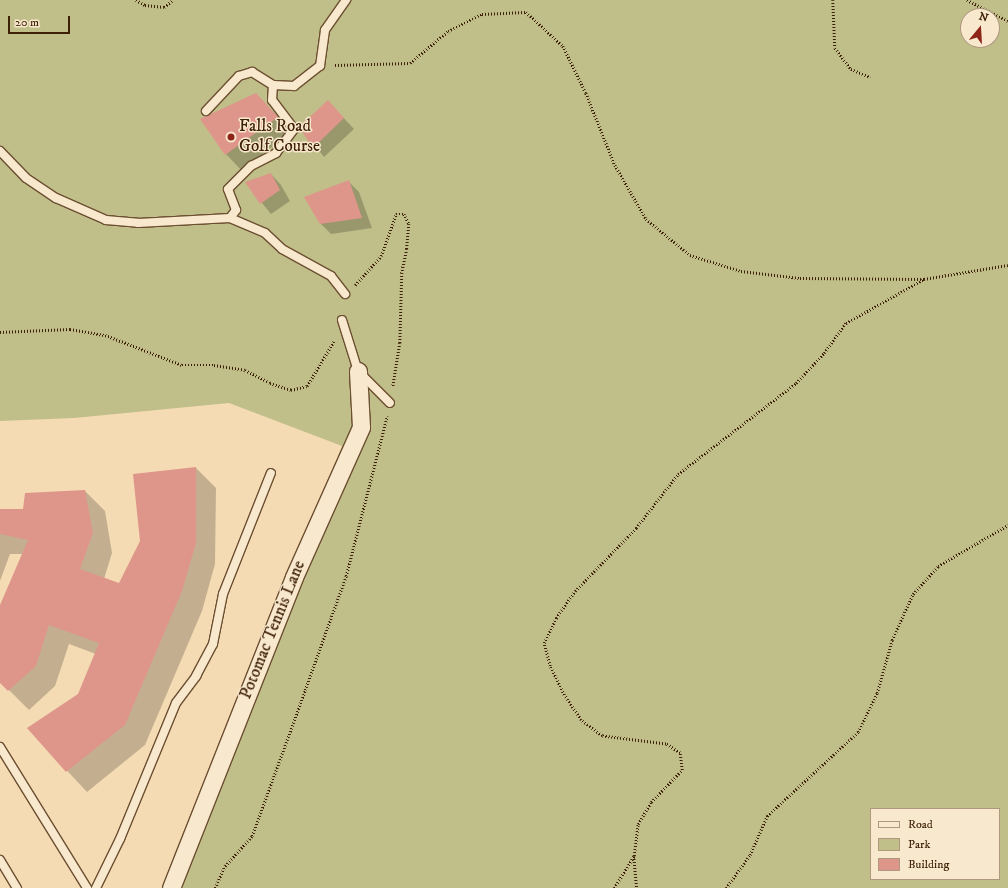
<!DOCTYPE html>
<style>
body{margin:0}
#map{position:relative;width:1008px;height:888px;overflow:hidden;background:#f4dbb3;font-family:"IM FELL DW Pica",serif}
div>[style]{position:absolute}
.green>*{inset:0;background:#c0be89}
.shadow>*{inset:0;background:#0003}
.building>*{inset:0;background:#df968a}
.path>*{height:2.5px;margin-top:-1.25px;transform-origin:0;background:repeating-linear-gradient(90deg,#3e2006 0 1px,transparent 0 3px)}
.roads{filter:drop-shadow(1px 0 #6c4f31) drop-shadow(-1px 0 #6c4f31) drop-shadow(0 1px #6c4f31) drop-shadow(0 -1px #6c4f31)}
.lane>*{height:8px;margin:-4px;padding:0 4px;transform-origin:4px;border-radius:4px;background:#f8e8ce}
.street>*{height:17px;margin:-8.5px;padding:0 8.5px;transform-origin:8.5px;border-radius:8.5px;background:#f8e8ce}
.dots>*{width:11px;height:11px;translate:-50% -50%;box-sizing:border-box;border:2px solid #f8e8ce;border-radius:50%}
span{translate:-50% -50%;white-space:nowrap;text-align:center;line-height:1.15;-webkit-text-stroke:3px #f8e8ce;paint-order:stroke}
.poi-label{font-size:17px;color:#3e2006}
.left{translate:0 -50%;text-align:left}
.street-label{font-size:17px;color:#3e2006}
.legend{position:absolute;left:870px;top:808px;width:130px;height:72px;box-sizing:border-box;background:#f8e8ce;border:1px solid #ae987e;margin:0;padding:5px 7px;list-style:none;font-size:12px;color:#3e2006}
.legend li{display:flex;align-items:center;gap:8px;height:20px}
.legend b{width:20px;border:1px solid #ae987e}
.north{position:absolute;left:960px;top:8px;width:40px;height:40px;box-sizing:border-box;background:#f8e8ce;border:1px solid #ae987e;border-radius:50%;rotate:18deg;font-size:11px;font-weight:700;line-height:16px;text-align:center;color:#3e2006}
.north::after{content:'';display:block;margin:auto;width:14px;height:18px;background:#8f2418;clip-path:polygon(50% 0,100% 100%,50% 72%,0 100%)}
.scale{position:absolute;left:8px;top:16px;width:62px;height:18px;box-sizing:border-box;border:2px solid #3e2006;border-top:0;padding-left:5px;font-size:12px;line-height:14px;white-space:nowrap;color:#3e2006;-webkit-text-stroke:3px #f8e8ce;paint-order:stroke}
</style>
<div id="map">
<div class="green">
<div style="clip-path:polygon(evenodd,0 0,1008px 0,1008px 888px,183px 888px,174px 855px,342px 446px,229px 403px,74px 418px,0 421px,0 0,968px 16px,992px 16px,992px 40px,968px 40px,968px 16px,0 0,871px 809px,999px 809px,999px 879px,871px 879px,871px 809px)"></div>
</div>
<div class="shadow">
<div style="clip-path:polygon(256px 94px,292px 132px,241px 170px,226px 154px)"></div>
<div style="clip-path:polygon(338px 112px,354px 129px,324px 157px,300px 127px)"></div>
<div style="clip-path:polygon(271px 174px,281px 185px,290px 201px,271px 214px,246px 183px)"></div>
<div style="clip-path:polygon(349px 182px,359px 192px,372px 228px,331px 234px,320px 223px)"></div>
<div style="clip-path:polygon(196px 468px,216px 488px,215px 564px,202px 611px,145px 745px,87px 792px,28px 729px,79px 695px,96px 654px,69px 644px,55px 686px,29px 710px,0 681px,0 607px,23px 554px,10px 554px,0 581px,0 510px,24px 510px,85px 491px,105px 511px,112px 553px,104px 579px,119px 584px)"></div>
</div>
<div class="building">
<div style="clip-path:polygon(256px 93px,278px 117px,225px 155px,200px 119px)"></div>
<div style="clip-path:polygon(328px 100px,344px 118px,313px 148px,299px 127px)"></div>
<div style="clip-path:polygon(271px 173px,280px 190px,260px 204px,245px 182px)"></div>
<div style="clip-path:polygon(349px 180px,362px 218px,320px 224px,304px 197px)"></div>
<div style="clip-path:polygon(196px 467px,196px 543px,182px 591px,125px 725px,66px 772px,27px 728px,78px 694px,99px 643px,49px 625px,36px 666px,8px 691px,0 683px,0 605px,28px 540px,0 534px,0 509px,23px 509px,25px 493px,85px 490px,93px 533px,80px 569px,119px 583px,140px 541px,133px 474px)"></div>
</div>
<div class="path">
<div style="left:136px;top:0;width:10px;rotate:29deg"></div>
<div style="left:145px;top:5px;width:19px;rotate:6deg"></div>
<div style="left:164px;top:7px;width:11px;rotate:-38deg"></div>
<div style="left:833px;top:0;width:48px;rotate:87.6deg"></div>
<div style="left:835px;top:48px;width:26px;rotate:53deg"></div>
<div style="left:851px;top:69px;width:21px;rotate:23deg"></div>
<div style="left:967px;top:0;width:46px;rotate:27.1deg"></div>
<div style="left:335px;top:65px;width:75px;rotate:-1.5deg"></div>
<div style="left:410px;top:63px;width:50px;rotate:-40.1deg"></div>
<div style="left:448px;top:31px;width:38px;rotate:-27deg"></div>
<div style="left:482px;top:14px;width:44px;rotate:-2.6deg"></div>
<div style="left:526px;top:12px;width:50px;rotate:42.6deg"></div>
<div style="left:563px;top:46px;width:52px;rotate:63.9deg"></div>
<div style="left:586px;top:93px;width:78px;rotate:68.1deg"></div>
<div style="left:615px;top:165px;width:62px;rotate:60.1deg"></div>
<div style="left:646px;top:219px;width:57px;rotate:39.3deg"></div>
<div style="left:690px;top:255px;width:53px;rotate:17.4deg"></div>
<div style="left:741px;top:271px;width:59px;rotate:6.8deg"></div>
<div style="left:800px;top:278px;width:124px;rotate:0.5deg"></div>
<div style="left:355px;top:285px;width:39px;rotate:-48deg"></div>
<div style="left:381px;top:256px;width:45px;rotate:-70.3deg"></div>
<div style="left:396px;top:214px;width:8px"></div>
<div style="left:404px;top:214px;width:11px;rotate:63deg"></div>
<div style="left:409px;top:224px;width:25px;rotate:95deg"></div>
<div style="left:407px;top:249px;width:25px;rotate:102deg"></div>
<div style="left:402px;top:273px;width:70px;rotate:91.6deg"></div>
<div style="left:400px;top:343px;width:44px;rotate:99.2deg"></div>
<div style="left:0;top:332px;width:70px;rotate:-2.5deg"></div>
<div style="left:70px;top:329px;width:39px;rotate:10deg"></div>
<div style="left:108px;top:336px;width:79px;rotate:21.4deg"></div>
<div style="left:182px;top:365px;width:32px"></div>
<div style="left:214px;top:365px;width:31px;rotate:9deg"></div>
<div style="left:245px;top:370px;width:28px;rotate:27deg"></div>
<div style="left:270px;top:383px;width:22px;rotate:18deg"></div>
<div style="left:291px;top:390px;width:16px;rotate:-14deg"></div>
<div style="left:307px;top:386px;width:52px;rotate:-59deg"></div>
<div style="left:634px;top:856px;width:32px;rotate:-83deg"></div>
<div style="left:638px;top:824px;width:26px;rotate:-59deg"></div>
<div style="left:651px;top:802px;width:45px;rotate:-45.9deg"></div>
<div style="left:682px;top:770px;width:17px;rotate:-97deg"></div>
<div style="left:680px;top:753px;width:17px;rotate:-147deg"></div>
<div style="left:666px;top:744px;width:64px;rotate:-172.9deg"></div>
<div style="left:602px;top:736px;width:26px;rotate:-143deg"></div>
<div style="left:581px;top:720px;width:30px;rotate:-124deg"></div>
<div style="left:564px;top:695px;width:32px;rotate:-116deg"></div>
<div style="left:550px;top:666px;width:24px;rotate:-105deg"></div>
<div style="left:544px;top:643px;width:28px;rotate:-64deg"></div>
<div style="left:556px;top:618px;width:33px;rotate:-55deg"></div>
<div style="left:575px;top:591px;width:88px;rotate:-45.9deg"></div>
<div style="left:636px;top:528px;width:68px;rotate:-52.1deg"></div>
<div style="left:678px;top:474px;width:149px;rotate:-37.6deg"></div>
<div style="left:796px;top:383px;width:41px;rotate:-47deg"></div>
<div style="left:824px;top:353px;width:37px;rotate:-54deg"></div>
<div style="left:846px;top:323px;width:90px;rotate:-29.4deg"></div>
<div style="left:924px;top:279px;width:85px;rotate:-9.5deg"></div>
<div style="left:215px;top:888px;width:24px;rotate:-66deg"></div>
<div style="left:225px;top:866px;width:40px;rotate:-48deg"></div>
<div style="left:252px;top:836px;width:155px;rotate:-70deg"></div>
<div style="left:305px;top:690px;width:121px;rotate:-70.2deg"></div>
<div style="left:346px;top:576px;width:165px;rotate:-75.6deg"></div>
<div style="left:614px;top:888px;width:38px;rotate:-58deg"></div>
<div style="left:634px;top:856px;width:32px;rotate:85deg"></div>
<div style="left:726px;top:888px;width:41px;rotate:-54deg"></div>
<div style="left:750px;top:855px;width:43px;rotate:-66.4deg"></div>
<div style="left:767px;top:816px;width:124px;rotate:-42.7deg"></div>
<div style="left:858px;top:732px;width:43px;rotate:-64deg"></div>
<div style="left:877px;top:693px;width:55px;rotate:-74.2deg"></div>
<div style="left:892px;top:640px;width:51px;rotate:-65.5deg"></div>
<div style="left:913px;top:594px;width:38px;rotate:-48deg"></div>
<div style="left:938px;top:566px;width:81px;rotate:-30.4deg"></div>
</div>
<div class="roads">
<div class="lane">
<div style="left:206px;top:111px;width:48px;rotate:-46.7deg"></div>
<div style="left:239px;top:76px;width:14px;rotate:-17deg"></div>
<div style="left:252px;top:72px;width:25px;rotate:32deg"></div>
<div style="left:273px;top:85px;width:21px;rotate:3deg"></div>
<div style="left:294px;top:86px;width:33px;rotate:-38deg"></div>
<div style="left:320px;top:66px;width:36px;rotate:-82deg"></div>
<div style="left:325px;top:30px;width:37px;rotate:-55deg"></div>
<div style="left:0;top:151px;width:37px;rotate:46deg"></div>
<div style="left:26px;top:178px;width:36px;rotate:34deg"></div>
<div style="left:56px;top:198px;width:55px;rotate:23.7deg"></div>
<div style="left:106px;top:220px;width:32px;rotate:5deg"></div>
<div style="left:138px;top:223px;width:92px;rotate:-3.1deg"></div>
<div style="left:230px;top:218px;width:10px;rotate:-53deg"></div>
<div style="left:236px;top:210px;width:22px;rotate:-111deg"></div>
<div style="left:228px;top:189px;width:33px;rotate:-45deg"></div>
<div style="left:251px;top:166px;width:28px;rotate:-27deg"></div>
<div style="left:276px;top:153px;width:30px;rotate:-53deg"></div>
<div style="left:294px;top:129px;width:36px;rotate:-127deg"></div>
<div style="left:272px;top:100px;width:15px;rotate:-86deg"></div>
<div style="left:230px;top:218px;width:38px;rotate:23deg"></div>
<div style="left:265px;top:233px;width:23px;rotate:43deg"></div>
<div style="left:282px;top:249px;width:56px;rotate:28.9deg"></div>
<div style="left:331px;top:276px;width:23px;rotate:52deg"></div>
<div style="left:342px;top:320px;width:53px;rotate:72.6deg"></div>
<div style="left:358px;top:371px;width:45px;rotate:45deg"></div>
<div style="left:0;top:747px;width:166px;rotate:58.3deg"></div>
<div style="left:0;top:860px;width:33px;rotate:59deg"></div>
<div style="left:96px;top:888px;width:55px;rotate:-63.9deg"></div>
<div style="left:120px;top:839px;width:147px;rotate:-67.6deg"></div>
<div style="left:176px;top:703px;width:34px;rotate:-53deg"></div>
<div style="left:196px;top:676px;width:36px;rotate:-62deg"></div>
<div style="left:213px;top:644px;width:51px;rotate:-78.7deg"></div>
<div style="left:223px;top:594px;width:130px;rotate:-68.4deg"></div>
</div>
<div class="street">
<div style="left:171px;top:888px;width:334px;rotate:-68.4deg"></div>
<div style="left:294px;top:577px;width:164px;rotate:-65.9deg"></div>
<div style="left:361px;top:427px;width:56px;rotate:-93.1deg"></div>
</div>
</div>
<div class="dots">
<div style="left:231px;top:137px;background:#8f2418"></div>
</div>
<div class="poi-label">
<span class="left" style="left:239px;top:137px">Falls Road<br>Golf Course</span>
</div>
<div class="street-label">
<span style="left:273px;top:630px;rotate:-68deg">Potomac Tennis Lane</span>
</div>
<ul class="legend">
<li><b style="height:5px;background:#f8e8ce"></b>Road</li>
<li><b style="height:11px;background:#c0be89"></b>Park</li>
<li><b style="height:11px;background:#df968a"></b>Building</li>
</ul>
<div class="north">N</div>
<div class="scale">20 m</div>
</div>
